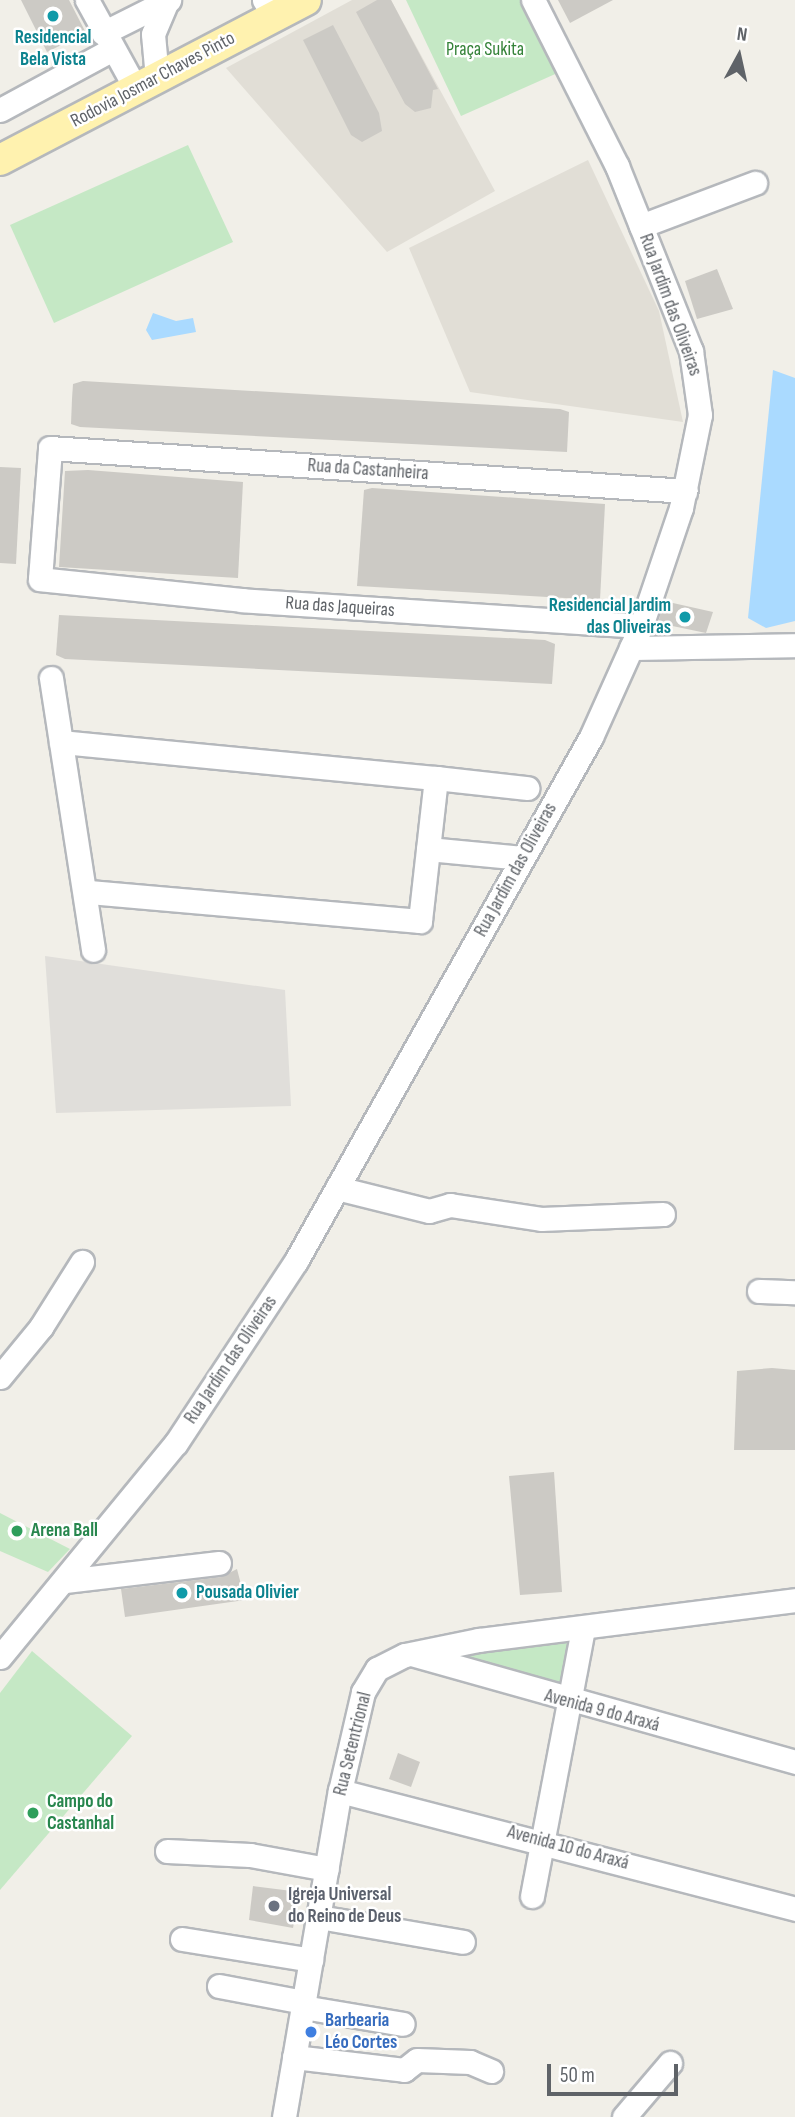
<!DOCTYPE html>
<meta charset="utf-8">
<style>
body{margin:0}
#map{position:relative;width:795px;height:2117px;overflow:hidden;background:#f1efe8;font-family:"Sofia Sans Condensed",sans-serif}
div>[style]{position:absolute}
.industrial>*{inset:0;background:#e0deda}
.education>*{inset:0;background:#e1ded6}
.green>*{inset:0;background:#c5e8c5}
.water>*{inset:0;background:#aadaff}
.building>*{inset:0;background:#cccac5}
.roads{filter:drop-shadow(2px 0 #b5b8bc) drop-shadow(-2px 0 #b5b8bc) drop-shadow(0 2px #b5b8bc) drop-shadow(0 -2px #b5b8bc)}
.minor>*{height:23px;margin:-11.5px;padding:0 11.5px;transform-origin:11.5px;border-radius:11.5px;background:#fff}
.major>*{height:30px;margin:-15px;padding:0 15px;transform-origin:15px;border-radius:15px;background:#fff2af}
.dots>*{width:19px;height:19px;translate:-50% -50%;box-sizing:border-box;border:4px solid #fff;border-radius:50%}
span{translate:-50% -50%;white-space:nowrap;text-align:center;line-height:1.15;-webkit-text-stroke:5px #fff;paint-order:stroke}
.culture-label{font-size:19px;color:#0d838f;font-weight:700}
.right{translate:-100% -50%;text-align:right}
.left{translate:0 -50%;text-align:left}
.park-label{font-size:19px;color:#348238}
.street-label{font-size:19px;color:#5f6368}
.leisure-label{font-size:19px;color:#27864d;font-weight:700}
.worship-label{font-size:19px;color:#5b616d;font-weight:700}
.shop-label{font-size:19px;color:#366cbe;font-weight:700}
.north{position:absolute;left:704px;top:21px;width:70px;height:70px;-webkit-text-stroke:5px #fff;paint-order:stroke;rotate:8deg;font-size:19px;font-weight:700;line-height:28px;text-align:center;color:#5f6368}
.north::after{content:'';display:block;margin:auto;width:24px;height:32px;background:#5f6368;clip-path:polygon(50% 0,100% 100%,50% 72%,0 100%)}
.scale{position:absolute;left:547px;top:2064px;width:131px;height:32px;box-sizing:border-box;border:4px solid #5f6368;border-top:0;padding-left:9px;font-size:21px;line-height:24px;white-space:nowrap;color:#5f6368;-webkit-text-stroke:5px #fff;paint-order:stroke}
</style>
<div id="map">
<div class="industrial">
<div style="clip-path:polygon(45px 956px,285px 990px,291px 1106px,56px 1113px)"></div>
</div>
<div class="education">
<div style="clip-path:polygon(352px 0,391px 0,495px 191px,387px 252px,226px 68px)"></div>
<div style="clip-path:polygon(588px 160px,659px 311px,683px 422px,470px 392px,409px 248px)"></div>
</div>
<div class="green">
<div style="clip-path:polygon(406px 0,523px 0,562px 71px,461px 116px)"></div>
<div style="clip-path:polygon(188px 145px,233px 242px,54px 323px,10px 225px)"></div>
<div style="clip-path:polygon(0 1513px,70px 1549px,48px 1572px,0 1551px)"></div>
<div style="clip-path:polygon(572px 1640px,563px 1688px,452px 1655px,473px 1653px)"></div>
<div style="clip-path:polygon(32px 1651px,132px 1736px,0 1890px,0 1693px)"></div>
</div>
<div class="water">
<div style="clip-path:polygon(153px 313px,176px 321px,193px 318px,196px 332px,152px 340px,146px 330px)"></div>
<div style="clip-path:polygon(773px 370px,795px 378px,795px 621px,766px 628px,748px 618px)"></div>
</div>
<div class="building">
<div style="clip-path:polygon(21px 0,69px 0,86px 33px,47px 52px)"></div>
<div style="clip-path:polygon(377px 0,391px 0,438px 89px,433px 90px,431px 108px,415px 112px,405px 104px,356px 12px)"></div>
<div style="clip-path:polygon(558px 0,613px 0,570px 23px)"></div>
<div style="clip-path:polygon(333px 25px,379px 113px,382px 131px,362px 142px,351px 135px,303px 40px)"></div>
<div style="clip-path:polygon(717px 269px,733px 309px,697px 319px,685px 281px)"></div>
<div style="clip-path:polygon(83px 381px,560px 409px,569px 412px,567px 452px,80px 427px,71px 424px,72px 399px,73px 384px)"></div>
<div style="clip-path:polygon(0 467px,21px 468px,16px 564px,0 563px)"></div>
<div style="clip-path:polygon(88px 470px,243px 482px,238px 578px,59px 567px,65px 471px)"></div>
<div style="clip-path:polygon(372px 488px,605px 504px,600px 600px,357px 586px,364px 490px)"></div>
<div style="clip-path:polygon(664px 601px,713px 612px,706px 633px,658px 623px)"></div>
<div style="clip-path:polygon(59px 615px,545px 640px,555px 644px,552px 684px,65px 659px,56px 655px)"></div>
<div style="clip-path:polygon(772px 1368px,795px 1370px,795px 1450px,734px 1450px,737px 1371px)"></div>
<div style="clip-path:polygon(554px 1472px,562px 1592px,520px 1595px,509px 1476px)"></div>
<div style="clip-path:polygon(237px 1569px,245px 1600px,125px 1617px,121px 1589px,221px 1577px)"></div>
<div style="clip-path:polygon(398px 1753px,420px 1762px,411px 1787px,389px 1779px)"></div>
<div style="clip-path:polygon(253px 1886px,300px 1892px,293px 1928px,249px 1920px)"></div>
</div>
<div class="roads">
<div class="minor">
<div style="left:87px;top:0;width:102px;rotate:61.2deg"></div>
<div style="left:264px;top:0;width:19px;rotate:54deg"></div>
<div style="left:103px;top:33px;width:74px;rotate:-26.6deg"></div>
<div style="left:157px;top:78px;width:44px;rotate:-95.2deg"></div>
<div style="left:153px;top:34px;width:36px;rotate:-67deg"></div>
<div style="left:0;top:110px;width:128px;rotate:-28.4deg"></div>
<div style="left:641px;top:226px;width:122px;rotate:-20.7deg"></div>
<div style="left:641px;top:626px;width:400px;rotate:-176.3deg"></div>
<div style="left:242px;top:600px;width:203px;rotate:-174.1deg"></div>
<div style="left:40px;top:579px;width:131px;rotate:-85.6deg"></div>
<div style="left:50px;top:448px;width:637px;rotate:3.87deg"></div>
<div style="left:631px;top:648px;width:164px;rotate:-1deg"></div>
<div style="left:51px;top:678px;width:275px;rotate:81.2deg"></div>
<div style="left:61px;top:742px;width:377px;rotate:5.5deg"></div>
<div style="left:436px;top:778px;width:144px;rotate:96.4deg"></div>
<div style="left:420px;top:921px;width:335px;rotate:-175deg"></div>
<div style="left:436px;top:778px;width:92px;rotate:6.3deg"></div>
<div style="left:428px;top:849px;width:95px;rotate:5.4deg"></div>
<div style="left:337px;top:1188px;width:95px;rotate:14deg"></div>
<div style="left:429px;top:1211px;width:22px;rotate:-16deg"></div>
<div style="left:450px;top:1205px;width:92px;rotate:8.7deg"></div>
<div style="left:541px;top:1219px;width:122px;rotate:-2.3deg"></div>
<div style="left:759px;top:1291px;width:36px;rotate:2deg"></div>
<div style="left:0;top:1377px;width:65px;rotate:-50.6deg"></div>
<div style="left:41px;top:1327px;width:77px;rotate:-57.8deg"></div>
<div style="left:65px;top:1581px;width:155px;rotate:-6.7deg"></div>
<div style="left:415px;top:1655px;width:395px;rotate:15.7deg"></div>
<div style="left:0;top:1657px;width:277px;rotate:-50.6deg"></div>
<div style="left:176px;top:1443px;width:218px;rotate:-56.6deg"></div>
<div style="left:296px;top:1261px;width:601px;rotate:-60.62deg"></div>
<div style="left:591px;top:737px;width:122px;rotate:-65.8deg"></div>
<div style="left:641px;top:626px;width:125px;rotate:-71.3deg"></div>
<div style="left:681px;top:508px;width:95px;rotate:-78.5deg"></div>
<div style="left:700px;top:415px;width:65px;rotate:-98deg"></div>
<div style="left:691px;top:351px;width:199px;rotate:-111.8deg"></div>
<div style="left:617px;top:166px;width:186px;rotate:-116.8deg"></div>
<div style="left:340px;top:1791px;width:470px;rotate:14.5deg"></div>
<div style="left:167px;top:1851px;width:83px;rotate:2.8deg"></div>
<div style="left:250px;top:1855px;width:78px;rotate:10.3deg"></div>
<div style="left:532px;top:1896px;width:273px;rotate:-79.2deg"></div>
<div style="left:319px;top:1917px;width:146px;rotate:9.8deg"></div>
<div style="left:182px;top:1939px;width:131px;rotate:9.2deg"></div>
<div style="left:219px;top:1986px;width:86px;rotate:10.7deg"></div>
<div style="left:303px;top:2007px;width:101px;rotate:9.6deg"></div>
<div style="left:294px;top:2057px;width:111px;rotate:6.7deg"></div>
<div style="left:404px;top:2070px;width:16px;rotate:-38deg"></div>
<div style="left:417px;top:2060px;width:53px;rotate:2.2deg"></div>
<div style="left:470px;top:2062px;width:23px;rotate:23deg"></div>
<div style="left:284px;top:2117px;width:331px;rotate:-80.3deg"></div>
<div style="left:340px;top:1791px;width:102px;rotate:-76.9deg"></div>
<div style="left:363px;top:1692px;width:27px;rotate:-59deg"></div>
<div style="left:377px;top:1669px;width:31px;rotate:-27deg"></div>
<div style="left:405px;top:1655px;width:76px;rotate:-11.5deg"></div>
<div style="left:479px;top:1640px;width:319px;rotate:-7.2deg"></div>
<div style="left:624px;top:2117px;width:71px;rotate:-49.6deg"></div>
</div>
<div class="major">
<div style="left:0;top:160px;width:345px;rotate:-27.6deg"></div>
</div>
</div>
<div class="dots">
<div style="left:53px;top:16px;background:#0f9aa8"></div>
<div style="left:685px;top:617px;background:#0f9aa8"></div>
<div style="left:17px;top:1531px;background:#2e9e5b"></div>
<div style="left:182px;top:1593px;background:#0f9aa8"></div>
<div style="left:33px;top:1813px;background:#2e9e5b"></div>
<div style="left:274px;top:1906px;background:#6b7280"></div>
<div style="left:311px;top:2032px;background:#3f7fe0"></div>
</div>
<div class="culture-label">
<span style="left:53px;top:49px">Residencial<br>Bela Vista</span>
<span class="right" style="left:671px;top:617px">Residencial Jardim<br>das Oliveiras</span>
<span class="left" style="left:196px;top:1593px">Pousada Olivier</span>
</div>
<div class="park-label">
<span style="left:485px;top:50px">Praça Sukita</span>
</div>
<div class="street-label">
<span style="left:153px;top:80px;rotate:-28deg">Rodovia Josmar Chaves Pinto</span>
<span style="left:670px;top:305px;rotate:70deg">Rua Jardim das Oliveiras</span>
<span style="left:368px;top:470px;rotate:4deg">Rua da Castanheira</span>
<span style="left:340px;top:607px;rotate:4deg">Rua das Jaqueiras</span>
<span style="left:516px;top:870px;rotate:-61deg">Rua Jardim das Oliveiras</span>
<span style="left:231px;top:1360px;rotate:-56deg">Rua Jardim das Oliveiras</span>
<span style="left:602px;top:1711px;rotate:15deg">Avenida 9 do Araxá</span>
<span style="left:353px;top:1744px;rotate:-76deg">Rua Setentrional</span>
<span style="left:568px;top:1848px;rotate:15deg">Avenida 10 do Araxá</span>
</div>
<div class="leisure-label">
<span class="left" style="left:31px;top:1531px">Arena Ball</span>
<span class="left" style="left:47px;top:1813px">Campo do<br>Castanhal</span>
</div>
<div class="worship-label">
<span class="left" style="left:288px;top:1906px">Igreja Universal<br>do Reino de Deus</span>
</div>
<div class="shop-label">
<span class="left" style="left:325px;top:2032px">Barbearia<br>Léo Cortes</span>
</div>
<div class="north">N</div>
<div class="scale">50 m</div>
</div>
